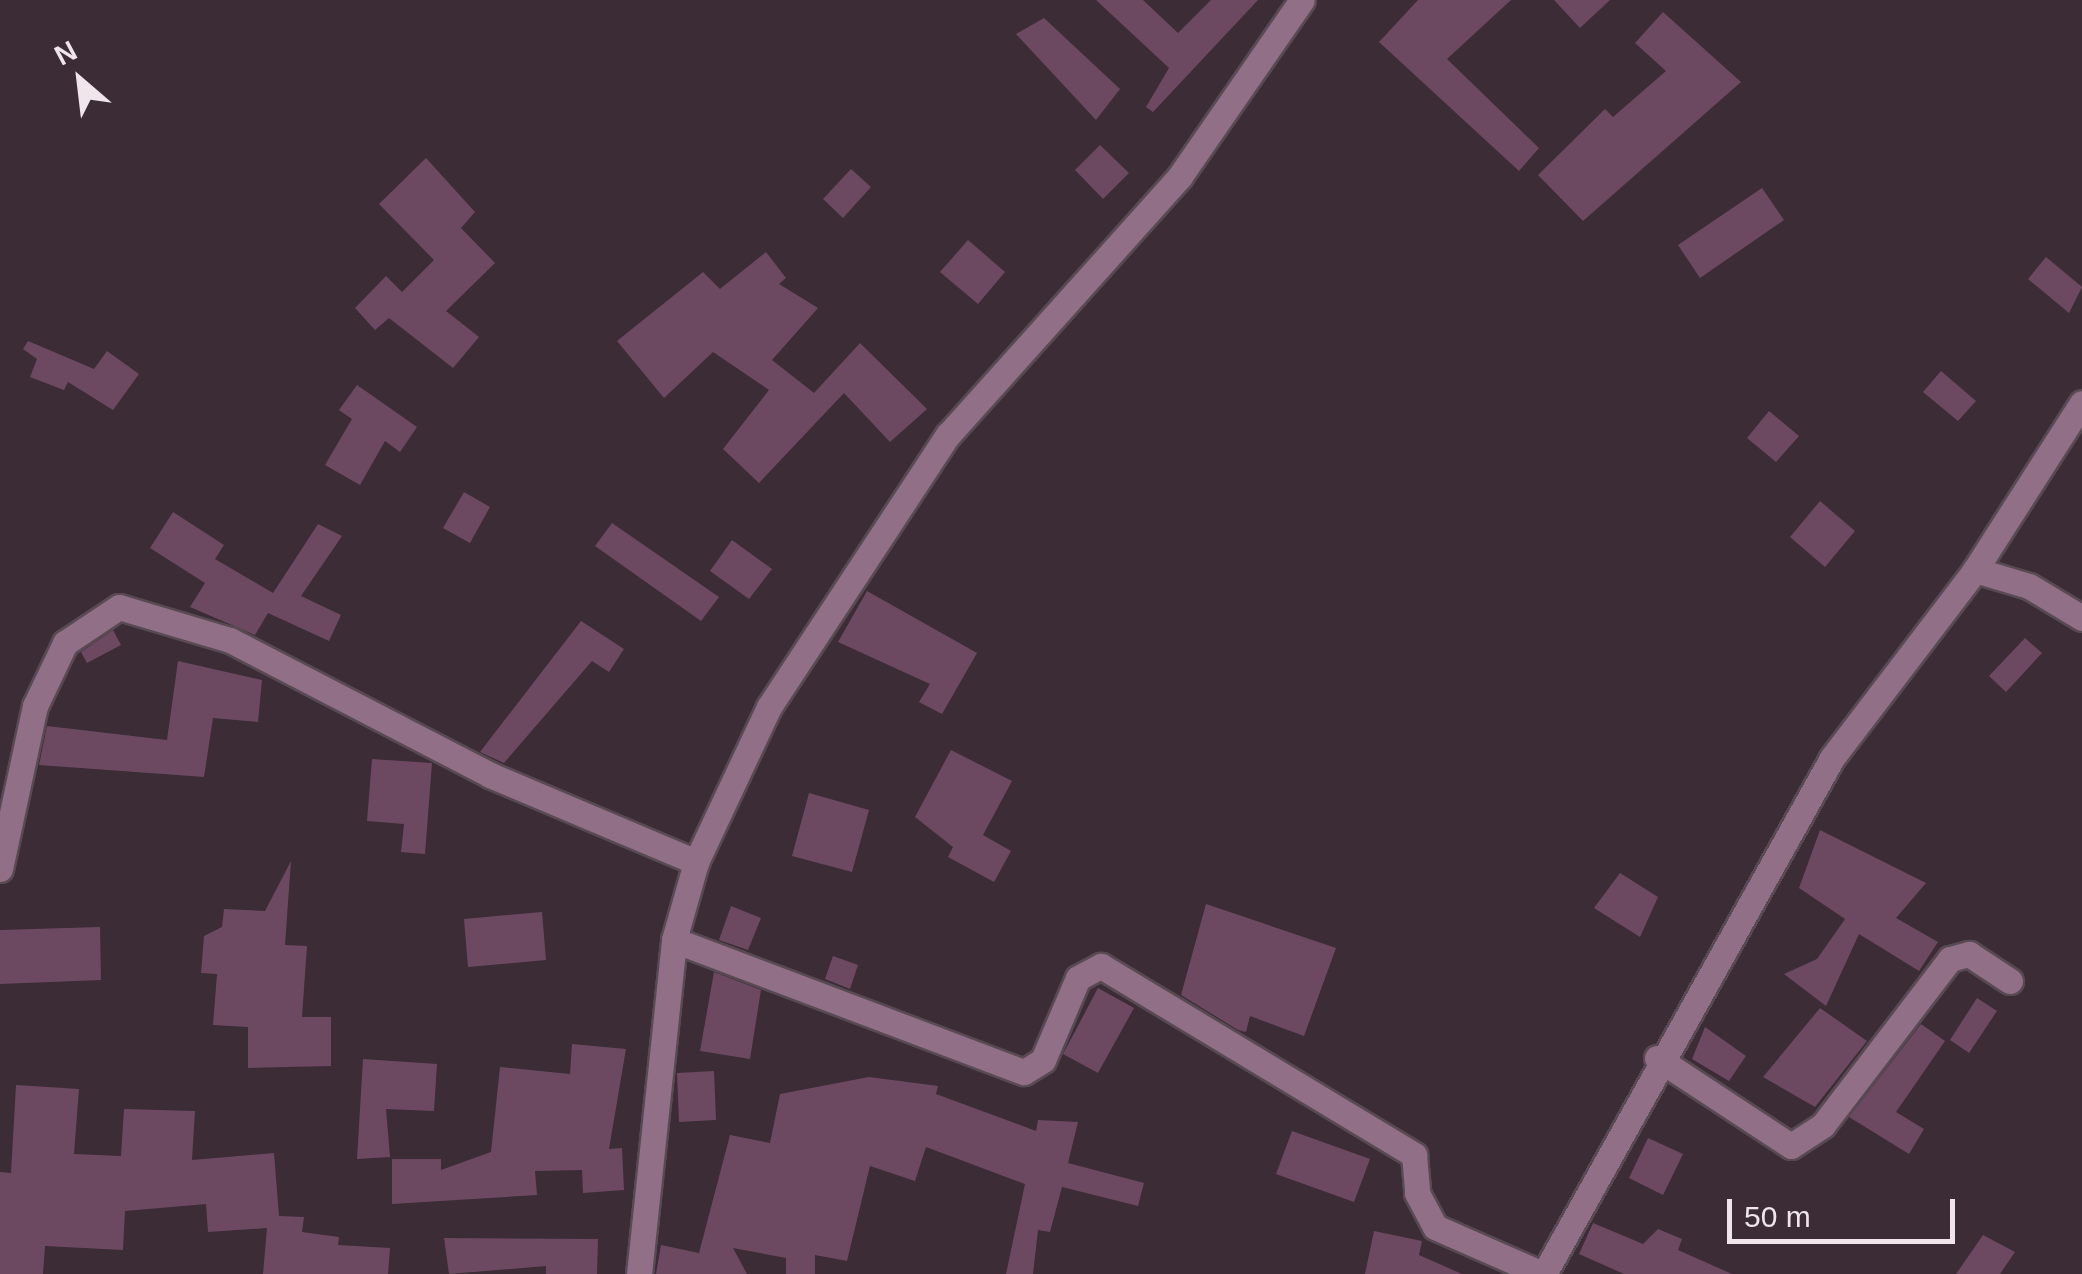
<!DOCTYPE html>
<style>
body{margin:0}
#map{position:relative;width:2082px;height:1274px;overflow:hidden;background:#3b2c36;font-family:Helvetica,sans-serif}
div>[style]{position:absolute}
.building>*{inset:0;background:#6d4961}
.roads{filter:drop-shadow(2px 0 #584a53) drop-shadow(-2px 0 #584a53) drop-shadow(0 2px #584a53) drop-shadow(0 -2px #584a53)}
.minor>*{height:25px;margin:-12.5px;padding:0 12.5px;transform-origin:12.5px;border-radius:12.5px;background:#916f86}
span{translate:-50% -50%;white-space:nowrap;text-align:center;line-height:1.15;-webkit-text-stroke:8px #3b2c36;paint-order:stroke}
.north{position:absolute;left:30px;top:30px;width:100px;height:100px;-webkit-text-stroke:8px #3b2c36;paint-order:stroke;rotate:332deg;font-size:28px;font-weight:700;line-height:40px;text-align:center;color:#efe5eb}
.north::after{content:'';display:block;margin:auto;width:35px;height:45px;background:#efe5eb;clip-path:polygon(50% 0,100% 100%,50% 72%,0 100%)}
.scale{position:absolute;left:1727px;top:1199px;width:228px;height:45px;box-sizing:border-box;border:5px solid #efe5eb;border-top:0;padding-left:12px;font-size:30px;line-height:35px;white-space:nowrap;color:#efe5eb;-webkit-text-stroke:8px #3b2c36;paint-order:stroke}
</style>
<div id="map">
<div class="building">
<div style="clip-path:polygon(1096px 0,1143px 0,1178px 33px,1211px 0,1258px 0,1153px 112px,1146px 107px,1169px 68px)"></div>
<div style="clip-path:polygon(1418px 0,1511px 0,1447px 59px,1539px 148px,1519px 171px,1379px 42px)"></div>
<div style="clip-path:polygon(1554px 0,1610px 0,1580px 28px)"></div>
<div style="clip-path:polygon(1663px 12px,1741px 82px,1583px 221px,1538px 175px,1605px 109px,1613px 117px,1666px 71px,1635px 43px)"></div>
<div style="clip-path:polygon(1044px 18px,1120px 89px,1096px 120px,1016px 34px)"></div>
<div style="clip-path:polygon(1100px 145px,1129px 173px,1103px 199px,1075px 170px)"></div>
<div style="clip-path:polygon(426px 158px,475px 212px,461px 228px,495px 263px,446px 311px,479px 337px,453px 368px,389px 318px,375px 330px,355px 308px,386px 276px,402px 292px,434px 260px,379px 204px)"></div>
<div style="clip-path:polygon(851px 169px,871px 187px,843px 218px,823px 199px)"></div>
<div style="clip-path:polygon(1762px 188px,1784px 220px,1700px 278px,1678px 245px)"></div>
<div style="clip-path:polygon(968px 240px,1005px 272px,978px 304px,940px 272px)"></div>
<div style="clip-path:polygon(766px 252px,786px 278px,779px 284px,818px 308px,772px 360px,814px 393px,860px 343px,927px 409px,890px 442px,844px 393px,759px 483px,723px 449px,769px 390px,713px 352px,664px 398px,617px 341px,703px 272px,720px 289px)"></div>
<div style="clip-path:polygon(2046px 257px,2082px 287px,2069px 313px,2028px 279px)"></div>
<div style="clip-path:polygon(28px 341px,94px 369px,107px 351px,139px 374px,113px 410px,68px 382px,64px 390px,30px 377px,37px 359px,23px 349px)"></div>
<div style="clip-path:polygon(1941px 371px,1976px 401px,1958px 421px,1923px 392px)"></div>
<div style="clip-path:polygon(357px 385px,417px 427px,400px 452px,385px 441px,360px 485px,325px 465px,352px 419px,339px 410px)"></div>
<div style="clip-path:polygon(1769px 411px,1799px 436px,1776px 462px,1747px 438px)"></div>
<div style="clip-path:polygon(464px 492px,490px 507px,470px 543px,443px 528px)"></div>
<div style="clip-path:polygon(1820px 501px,1855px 531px,1825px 567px,1790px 537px)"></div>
<div style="clip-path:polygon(173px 512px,224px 545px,215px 559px,273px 593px,318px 524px,342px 536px,301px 596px,341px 615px,329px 641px,268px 613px,255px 635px,190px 607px,205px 583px,150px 548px)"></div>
<div style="clip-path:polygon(612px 523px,719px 597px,701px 621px,595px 546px)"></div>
<div style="clip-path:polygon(732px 540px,772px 569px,749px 599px,710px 571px)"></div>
<div style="clip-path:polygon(867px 591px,977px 653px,942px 714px,919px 702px,930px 684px,838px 642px)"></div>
<div style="clip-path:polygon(581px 621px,624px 649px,609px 672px,592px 661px,504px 763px,480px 752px)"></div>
<div style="clip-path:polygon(113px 630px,121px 645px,87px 663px,81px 652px)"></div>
<div style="clip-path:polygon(2025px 638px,2042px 653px,2006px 692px,1989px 676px)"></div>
<div style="clip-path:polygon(178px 661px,262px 680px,258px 722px,213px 718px,204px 777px,39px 765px,47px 726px,167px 740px)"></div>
<div style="clip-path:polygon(951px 750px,1012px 781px,983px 835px,1011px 851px,994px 882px,948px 857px,953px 847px,915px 817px)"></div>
<div style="clip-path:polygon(372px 759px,432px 763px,425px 854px,401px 852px,404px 824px,367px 821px)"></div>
<div style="clip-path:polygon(809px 793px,869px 810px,852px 872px,792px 856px)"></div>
<div style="clip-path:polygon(1820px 830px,1926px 883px,1896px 918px,1938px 942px,1919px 971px,1859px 934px,1826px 1006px,1784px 974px,1817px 959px,1845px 919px,1799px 888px)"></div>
<div style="clip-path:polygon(291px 861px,285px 945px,307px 946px,302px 1017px,331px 1017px,331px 1066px,248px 1068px,248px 1027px,213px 1025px,217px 974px,201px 973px,204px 936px,222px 927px,224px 909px,265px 911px)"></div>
<div style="clip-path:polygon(1620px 873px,1658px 897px,1640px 937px,1594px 908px)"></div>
<div style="clip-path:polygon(1206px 904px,1336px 948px,1304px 1036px,1250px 1016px,1246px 1032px,1238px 1030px,1181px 995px)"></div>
<div style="clip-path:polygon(731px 906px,761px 918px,748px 950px,719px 940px)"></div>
<div style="clip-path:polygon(542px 912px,546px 960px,468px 967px,464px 919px)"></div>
<div style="clip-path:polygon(100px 927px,101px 980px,0 984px,0 930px)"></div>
<div style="clip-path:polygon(833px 956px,858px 965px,850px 989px,825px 979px)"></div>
<div style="clip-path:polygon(714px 972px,761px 990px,750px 1059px,700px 1051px)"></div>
<div style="clip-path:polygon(1098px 988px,1134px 1008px,1098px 1073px,1063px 1054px)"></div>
<div style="clip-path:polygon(1977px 998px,1997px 1011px,1969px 1053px,1950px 1040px)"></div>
<div style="clip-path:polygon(1820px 1008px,1867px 1041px,1815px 1107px,1763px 1077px)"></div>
<div style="clip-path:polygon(1921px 1024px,1945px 1041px,1896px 1112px,1924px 1129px,1909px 1154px,1849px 1117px)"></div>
<div style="clip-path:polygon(1705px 1027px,1746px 1056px,1729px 1081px,1692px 1059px)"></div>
<div style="clip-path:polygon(572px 1044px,626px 1049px,609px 1149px,622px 1148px,624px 1190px,583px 1193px,582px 1170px,535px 1171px,537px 1195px,392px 1204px,392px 1159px,441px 1159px,441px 1170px,491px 1152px,500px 1067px,570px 1074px)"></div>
<div style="clip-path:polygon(363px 1059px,437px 1064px,434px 1111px,386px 1109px,390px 1157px,357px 1159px)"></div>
<div style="clip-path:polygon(714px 1071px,716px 1120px,679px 1122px,677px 1073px)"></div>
<div style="clip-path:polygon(869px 1077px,938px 1086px,936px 1094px,1036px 1131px,1038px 1120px,1078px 1122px,1068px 1163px,1144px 1183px,1138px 1206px,1062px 1187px,1050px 1232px,1038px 1230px,1033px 1274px,1006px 1274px,1025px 1184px,926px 1147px,915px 1181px,870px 1166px,847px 1261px,815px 1255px,815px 1274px,786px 1274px,786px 1258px,733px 1248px,747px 1274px,656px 1274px,661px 1245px,699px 1253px,730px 1135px,770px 1143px,780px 1094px)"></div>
<div style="clip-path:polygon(16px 1085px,79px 1089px,74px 1154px,121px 1156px,124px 1109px,195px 1111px,192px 1160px,274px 1153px,279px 1216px,304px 1217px,302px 1232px,339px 1237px,338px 1245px,390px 1248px,388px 1274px,263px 1274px,267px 1228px,208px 1232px,206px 1204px,125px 1211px,123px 1250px,45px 1246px,43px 1274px,0 1274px,0 1172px,11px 1173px)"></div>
<div style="clip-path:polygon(1292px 1131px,1370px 1159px,1354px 1202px,1276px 1174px)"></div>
<div style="clip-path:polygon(1648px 1138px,1683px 1154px,1663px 1195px,1629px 1178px)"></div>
<div style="clip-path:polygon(1593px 1223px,1643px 1244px,1658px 1229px,1682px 1239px,1678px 1250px,1732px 1274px,1624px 1274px,1579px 1254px)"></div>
<div style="clip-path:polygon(1374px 1231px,1422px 1241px,1419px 1255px,1462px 1274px,1365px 1274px)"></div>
<div style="clip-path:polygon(1983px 1235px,2015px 1252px,2000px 1274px,1956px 1274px)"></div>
<div style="clip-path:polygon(444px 1238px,598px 1239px,597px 1274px,546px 1274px,546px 1266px,449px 1274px)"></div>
</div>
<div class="roads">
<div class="minor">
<div style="left:1975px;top:570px;width:56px;rotate:16.5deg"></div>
<div style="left:2029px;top:586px;width:62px;rotate:31.1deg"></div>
<div style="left:0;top:869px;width:167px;rotate:-77.9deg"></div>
<div style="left:35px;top:706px;width:70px;rotate:-64.5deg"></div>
<div style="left:65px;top:643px;width:65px;rotate:-33.7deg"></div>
<div style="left:119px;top:607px;width:116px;rotate:16.6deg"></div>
<div style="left:230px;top:640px;width:293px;rotate:27.4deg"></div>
<div style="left:490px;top:775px;width:224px;rotate:22.9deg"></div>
<div style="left:674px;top:940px;width:374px;rotate:20.7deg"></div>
<div style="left:1024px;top:1072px;width:22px;rotate:-32deg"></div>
<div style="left:1043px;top:1060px;width:89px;rotate:-66.9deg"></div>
<div style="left:1078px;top:978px;width:26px;rotate:-28deg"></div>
<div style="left:1101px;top:966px;width:366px;rotate:31.1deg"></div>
<div style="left:1414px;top:1155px;width:38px;rotate:85deg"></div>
<div style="left:1417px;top:1193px;width:38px;rotate:62deg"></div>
<div style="left:1435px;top:1227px;width:117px;rotate:23.7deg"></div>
<div style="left:1657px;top:1058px;width:160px;rotate:33.3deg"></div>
<div style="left:1791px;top:1146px;width:38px;rotate:-33deg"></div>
<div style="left:1823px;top:1125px;width:209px;rotate:-52.6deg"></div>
<div style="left:1950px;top:959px;width:20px;rotate:-15deg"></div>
<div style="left:1969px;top:954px;width:49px;rotate:33.4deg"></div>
<div style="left:639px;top:1274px;width:336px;rotate:-84deg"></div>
<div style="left:674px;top:940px;width:81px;rotate:-74.2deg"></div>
<div style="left:696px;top:862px;width:171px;rotate:-64.8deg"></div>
<div style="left:769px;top:707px;width:326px;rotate:-56.7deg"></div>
<div style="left:948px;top:435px;width:348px;rotate:-48.1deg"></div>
<div style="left:1180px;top:176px;width:214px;rotate:-55.3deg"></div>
<div style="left:1544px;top:1274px;width:591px;rotate:-60.83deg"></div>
<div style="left:1832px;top:758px;width:236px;rotate:-52.7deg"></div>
<div style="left:1975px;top:570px;width:198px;rotate:-57.4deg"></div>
</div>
</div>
<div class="north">N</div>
<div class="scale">50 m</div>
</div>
